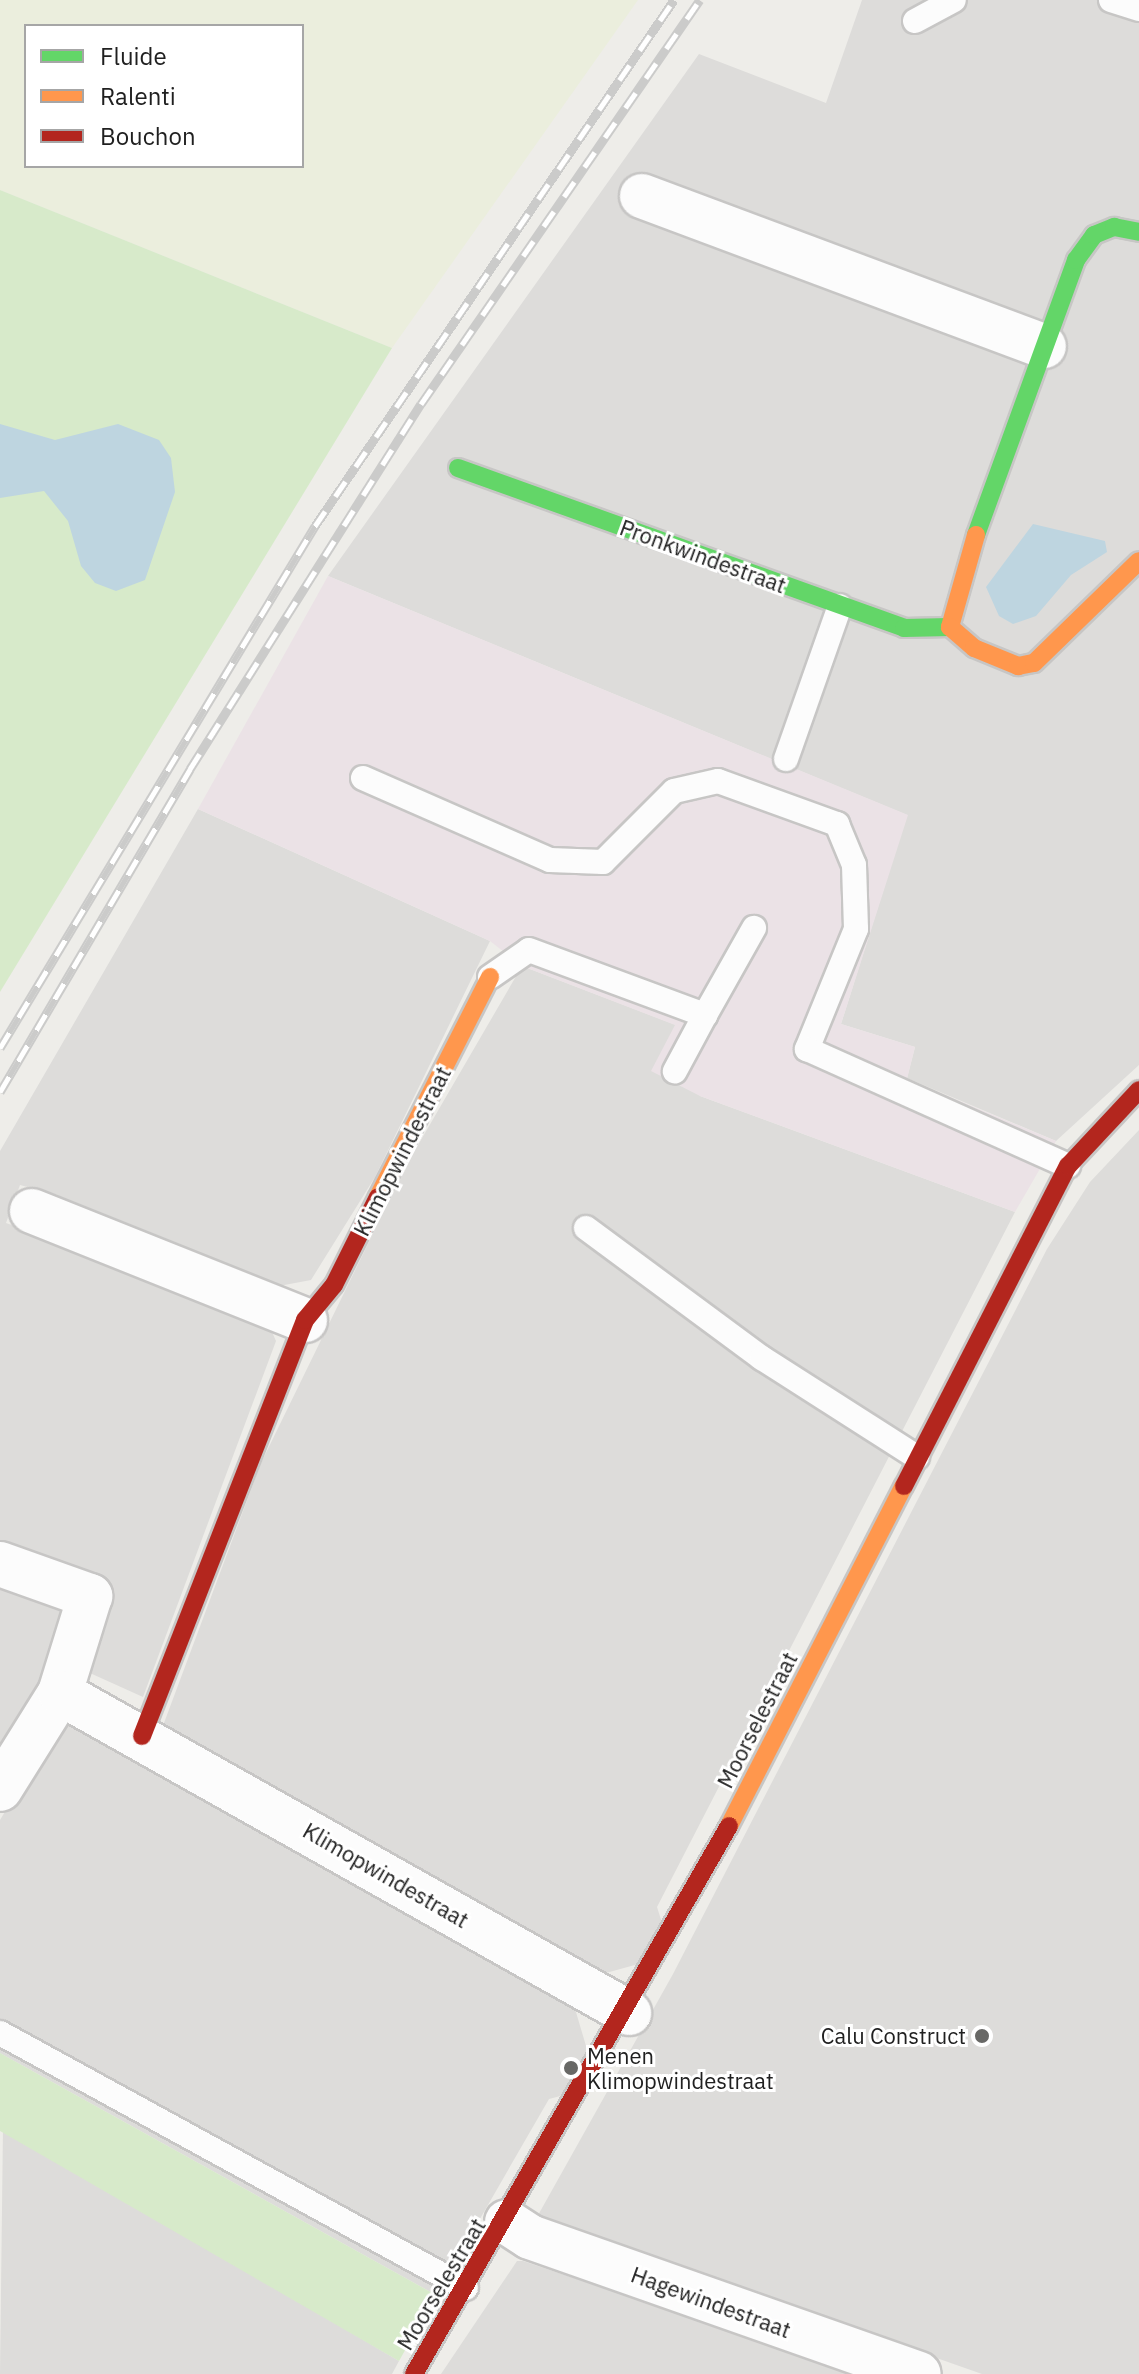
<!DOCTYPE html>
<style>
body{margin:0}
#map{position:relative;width:1139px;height:2374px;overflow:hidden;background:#eeede9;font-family:"IBM Plex Sans",sans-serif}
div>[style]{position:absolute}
.residential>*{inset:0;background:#dddcda}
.industrial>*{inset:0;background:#ebe2e6}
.farmland>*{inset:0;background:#ebeedd}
.grass>*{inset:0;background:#d7eaca}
.water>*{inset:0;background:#bed5e0}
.roads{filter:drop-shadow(2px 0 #c7c6c5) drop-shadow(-2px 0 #c7c6c5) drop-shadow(0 2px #c7c6c5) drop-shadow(0 -2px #c7c6c5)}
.lane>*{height:24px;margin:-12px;padding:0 12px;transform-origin:12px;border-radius:12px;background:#fcfcfc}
.street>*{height:44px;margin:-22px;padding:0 22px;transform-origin:22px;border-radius:22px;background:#fcfcfc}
.fast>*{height:18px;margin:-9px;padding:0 9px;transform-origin:9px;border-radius:9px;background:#63d668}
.slow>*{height:18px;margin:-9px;padding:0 9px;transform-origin:9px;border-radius:9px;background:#ff974d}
.jam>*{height:18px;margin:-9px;padding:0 9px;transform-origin:9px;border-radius:9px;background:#b3261e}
.rail>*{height:9px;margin-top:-4.5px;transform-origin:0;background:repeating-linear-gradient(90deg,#fff 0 18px,#cbcbca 0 36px);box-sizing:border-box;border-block:2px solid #cbcbca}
.dots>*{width:22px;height:22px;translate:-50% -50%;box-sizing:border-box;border:4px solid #fff;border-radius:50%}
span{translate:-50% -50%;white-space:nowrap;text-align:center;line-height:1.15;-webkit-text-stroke:6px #fff;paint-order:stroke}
.street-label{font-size:22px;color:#202020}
.poi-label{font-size:22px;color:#202020}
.right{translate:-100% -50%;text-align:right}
.left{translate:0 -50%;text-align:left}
.legend{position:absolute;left:24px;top:24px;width:280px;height:144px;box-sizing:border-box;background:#fff;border:2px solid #a6a6a6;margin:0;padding:10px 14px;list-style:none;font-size:24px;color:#202020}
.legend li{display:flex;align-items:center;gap:16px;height:40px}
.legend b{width:40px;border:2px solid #a6a6a6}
</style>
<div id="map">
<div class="residential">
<div style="clip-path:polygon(862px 0,1139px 0,1139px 1065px,1056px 1141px,907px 1078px,915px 1047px,841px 1024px,907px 815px,328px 576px,699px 54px,826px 103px)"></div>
<div style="clip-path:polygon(198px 809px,490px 941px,375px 1177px,311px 1280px,279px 1286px,66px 1209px,58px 1195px,20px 1185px,6px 1223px,241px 1304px,268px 1323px,276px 1341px,143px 1697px,81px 1669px,111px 1583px,0 1549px,0 1151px)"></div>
<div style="clip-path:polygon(522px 966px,676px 1025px,700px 1096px,1015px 1212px,657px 1907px,663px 1926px,642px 1963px,595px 1976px,161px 1731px,261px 1463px,407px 1164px)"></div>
<div style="clip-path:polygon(1139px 1130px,1139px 2374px,982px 2374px,537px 2217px,673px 1974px,1047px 1249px,1090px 1182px)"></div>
<div style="clip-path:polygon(0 1582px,63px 1607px,34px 1706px,0 1765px)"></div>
<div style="clip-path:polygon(66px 1711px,573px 2002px,589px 2056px,568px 2094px,549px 2099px,436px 2295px,0 2053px,0 1820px)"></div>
<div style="clip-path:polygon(3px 2127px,399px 2361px,392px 2374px,0 2374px)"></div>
<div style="clip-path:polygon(517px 2261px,523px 2261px,859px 2374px,441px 2374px)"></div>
</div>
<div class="industrial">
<div style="clip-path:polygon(328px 576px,908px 815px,841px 1024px,915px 1047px,907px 1079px,1056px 1141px,1015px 1212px,700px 1096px,651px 1071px,675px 1025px,522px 966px,490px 941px,198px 809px)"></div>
</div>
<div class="farmland">
<div style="clip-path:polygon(evenodd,0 0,638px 0,392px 348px,0 190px,0 0,26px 26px,302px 26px,302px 166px,26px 166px,26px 26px)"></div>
</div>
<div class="grass">
<div style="clip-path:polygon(0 190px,392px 348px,0 992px)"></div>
<div style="clip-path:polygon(0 2053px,436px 2295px,399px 2361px,0 2131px)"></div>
</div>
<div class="water">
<div style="clip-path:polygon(0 424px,55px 440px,118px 424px,159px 440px,171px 458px,175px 492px,145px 580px,116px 591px,95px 583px,81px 566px,68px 521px,44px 491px,0 498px)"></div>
<div style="clip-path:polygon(1033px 524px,1105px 541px,1107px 552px,1071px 575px,1036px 616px,1013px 624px,999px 616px,986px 587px)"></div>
</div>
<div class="roads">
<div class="lane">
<div style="left:1111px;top:0;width:29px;rotate:18deg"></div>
<div style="left:915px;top:21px;width:44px;rotate:-28.3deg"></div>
<div style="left:786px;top:759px;width:162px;rotate:-70.6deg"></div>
<div style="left:363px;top:778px;width:204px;rotate:23.7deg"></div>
<div style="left:550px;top:860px;width:53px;rotate:2.2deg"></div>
<div style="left:603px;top:862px;width:100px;rotate:-45deg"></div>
<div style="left:674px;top:791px;width:45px;rotate:-12.8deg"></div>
<div style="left:718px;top:781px;width:127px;rotate:19.9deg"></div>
<div style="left:837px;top:824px;width:44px;rotate:67.5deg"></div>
<div style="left:854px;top:865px;width:64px;rotate:88.2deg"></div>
<div style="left:856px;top:929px;width:130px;rotate:112.2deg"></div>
<div style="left:807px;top:1049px;width:286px;rotate:24.1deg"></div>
<div style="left:490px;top:977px;width:47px;rotate:-34.7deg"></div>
<div style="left:529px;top:950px;width:188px;rotate:20.3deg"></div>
<div style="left:705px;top:1015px;width:64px;rotate:118.2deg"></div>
<div style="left:705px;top:1015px;width:100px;rotate:-60.6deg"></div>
<div style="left:586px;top:1228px;width:219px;rotate:36.5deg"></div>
<div style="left:762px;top:1358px;width:184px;rotate:32.6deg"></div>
<div style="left:0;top:2033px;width:531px;rotate:28.69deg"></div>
</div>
<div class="street">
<div style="left:642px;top:196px;width:429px;rotate:20.5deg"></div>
<div style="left:32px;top:1211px;width:294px;rotate:21.8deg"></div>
<div style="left:0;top:1564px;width:96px;rotate:19.6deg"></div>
<div style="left:90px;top:1596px;width:102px;rotate:107.2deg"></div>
<div style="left:60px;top:1693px;width:113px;rotate:122deg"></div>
<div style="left:60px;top:1693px;width:653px;rotate:29.35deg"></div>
<div style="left:507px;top:2222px;width:27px;rotate:33deg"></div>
<div style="left:530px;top:2237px;width:412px;rotate:19.4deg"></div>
</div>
<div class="fast">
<div style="left:458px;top:468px;width:474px;rotate:19.7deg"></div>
<div style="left:904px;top:628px;width:46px;rotate:-1.2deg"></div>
<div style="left:976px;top:535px;width:293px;rotate:-70deg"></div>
<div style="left:1076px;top:260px;width:31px;rotate:-54deg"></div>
<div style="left:1094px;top:235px;width:22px;rotate:-22deg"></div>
<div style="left:1114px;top:227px;width:25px;rotate:11deg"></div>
</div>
<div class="slow">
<div style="left:976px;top:535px;width:96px;rotate:105.8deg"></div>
<div style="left:950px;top:627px;width:32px;rotate:41deg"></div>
<div style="left:974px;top:648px;width:48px;rotate:22.2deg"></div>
<div style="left:1018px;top:666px;width:16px;rotate:-11deg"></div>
<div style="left:1034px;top:663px;width:146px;rotate:-44.2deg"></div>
<div style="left:378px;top:1197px;width:247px;rotate:-63deg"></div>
<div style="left:729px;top:1826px;width:382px;rotate:-62.8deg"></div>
</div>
<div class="jam">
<div style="left:904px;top:1486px;width:360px;rotate:-62.9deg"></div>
<div style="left:1068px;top:1166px;width:104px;rotate:-46.9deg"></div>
<div style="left:142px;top:1736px;width:447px;rotate:-68.6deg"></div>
<div style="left:305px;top:1320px;width:45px;rotate:-50.4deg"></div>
<div style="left:334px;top:1285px;width:98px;rotate:-63.4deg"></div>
<div style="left:414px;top:2374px;width:632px;rotate:-60.11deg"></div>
</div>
</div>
<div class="rail">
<div style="left:0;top:1048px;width:610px;rotate:-58.89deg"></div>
<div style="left:315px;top:526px;width:637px;rotate:-55.69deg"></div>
<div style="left:0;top:1092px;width:375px;rotate:-59.5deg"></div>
<div style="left:190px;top:769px;width:432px;rotate:-57.7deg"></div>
<div style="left:421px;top:404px;width:491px;rotate:-55.4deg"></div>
</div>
<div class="dots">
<div style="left:982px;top:2036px;background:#686866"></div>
<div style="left:571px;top:2068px;background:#686866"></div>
</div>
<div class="street-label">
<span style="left:703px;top:556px;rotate:20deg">Pronkwindestraat</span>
<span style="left:402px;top:1151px;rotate:-63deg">Klimopwindestraat</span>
<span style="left:757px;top:1720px;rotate:-63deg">Moorselestraat</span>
<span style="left:386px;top:1875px;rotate:30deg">Klimopwindestraat</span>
<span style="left:441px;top:2284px;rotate:-59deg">Moorselestraat</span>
<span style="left:711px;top:2302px;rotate:20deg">Hagewindestraat</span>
</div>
<div class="poi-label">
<span class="right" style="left:966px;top:2036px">Calu Construct</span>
<span class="left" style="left:587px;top:2068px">Menen<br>Klimopwindestraat</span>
</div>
<ul class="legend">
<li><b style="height:10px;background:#63d668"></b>Fluide</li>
<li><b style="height:10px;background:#ff974d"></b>Ralenti</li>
<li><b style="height:10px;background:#b3261e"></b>Bouchon</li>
</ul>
</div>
